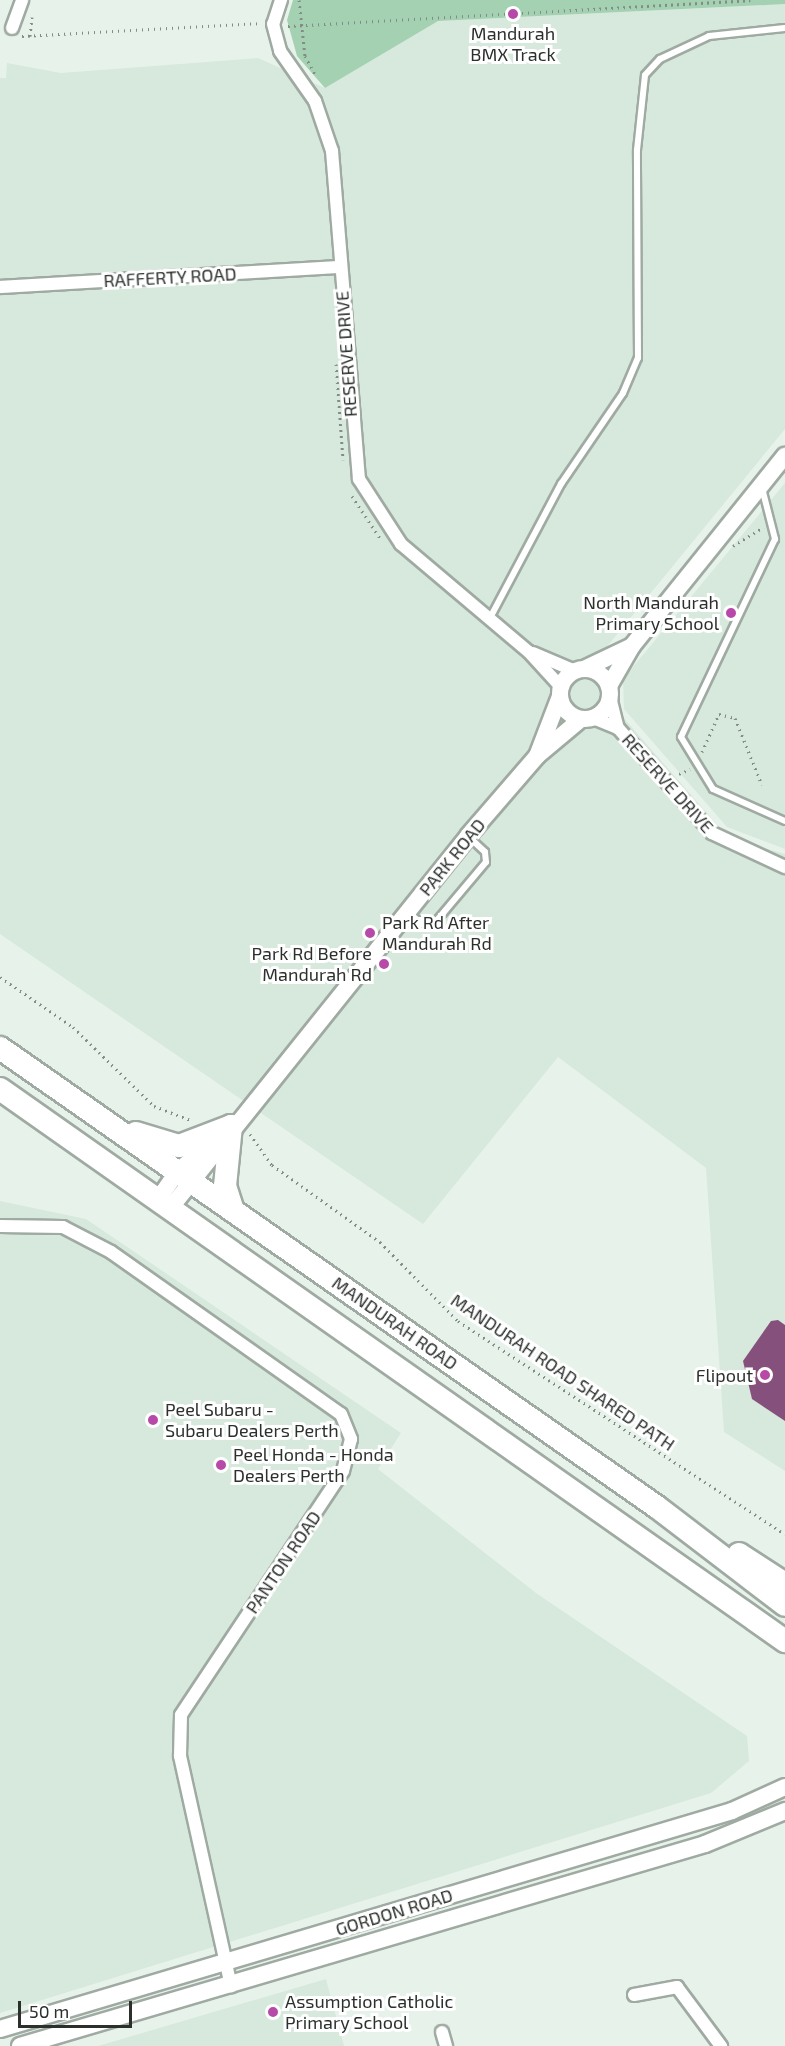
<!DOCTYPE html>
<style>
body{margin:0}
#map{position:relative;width:785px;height:2046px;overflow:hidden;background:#e7f3ea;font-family:"Exo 2",sans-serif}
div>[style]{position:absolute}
.built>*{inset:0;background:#d6e9dc}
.green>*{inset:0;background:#a3d1b2}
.building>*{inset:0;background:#86507d}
.path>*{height:3px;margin-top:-1.5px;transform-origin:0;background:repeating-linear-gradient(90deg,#848c86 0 1.5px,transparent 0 6px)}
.roads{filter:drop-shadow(2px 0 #9faaa2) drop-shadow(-2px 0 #9faaa2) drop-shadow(0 2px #9faaa2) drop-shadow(0 -2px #9faaa2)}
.lane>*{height:6px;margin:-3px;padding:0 3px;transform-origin:3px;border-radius:3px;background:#fff}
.street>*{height:12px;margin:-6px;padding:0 6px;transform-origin:6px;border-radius:6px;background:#fff}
.secondary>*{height:16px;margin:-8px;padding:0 8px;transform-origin:8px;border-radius:8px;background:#fff}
.secondary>.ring{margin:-8px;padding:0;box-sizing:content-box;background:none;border:16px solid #fff;border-radius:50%}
.highway>*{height:22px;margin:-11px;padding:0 11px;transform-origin:11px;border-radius:11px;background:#fff}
.dots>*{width:16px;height:16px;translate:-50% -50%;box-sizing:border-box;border:3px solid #fff;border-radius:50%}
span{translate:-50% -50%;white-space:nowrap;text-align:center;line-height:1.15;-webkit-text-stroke:6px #fff;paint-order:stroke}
.poi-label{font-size:18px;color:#2b302c}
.right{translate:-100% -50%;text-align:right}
.left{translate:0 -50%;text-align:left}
.street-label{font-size:18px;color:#2b302c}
.scale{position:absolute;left:18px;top:2001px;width:114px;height:27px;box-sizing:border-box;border:3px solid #2b302c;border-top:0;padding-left:8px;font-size:18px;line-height:21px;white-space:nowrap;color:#2b302c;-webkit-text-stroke:4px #fff;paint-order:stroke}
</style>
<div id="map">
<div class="built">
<div style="clip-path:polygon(785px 4px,785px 429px,596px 660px,617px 679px,622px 716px,728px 837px,785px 854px,785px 1471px,724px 1432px,706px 1168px,558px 1057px,423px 1224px,0 934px,0 78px,6px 78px,7px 63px,61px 73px,258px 58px,325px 88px,437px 21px)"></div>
<div style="clip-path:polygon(785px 483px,785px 849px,727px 827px,624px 709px,623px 679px)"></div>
<div style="clip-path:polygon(0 1201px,86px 1219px,401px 1433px,378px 1469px,536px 1593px,747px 1736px,749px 1761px,711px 1793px,0 2013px)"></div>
<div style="clip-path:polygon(326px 1979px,344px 2046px,98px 2046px)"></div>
</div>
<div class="green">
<div style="clip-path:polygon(293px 0,785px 0,785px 4px,438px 21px,325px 88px,297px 56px,287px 20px)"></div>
</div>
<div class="building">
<div style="clip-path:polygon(778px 1320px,785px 1325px,785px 1421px,752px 1399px,743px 1361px,771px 1321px)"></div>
</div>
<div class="path">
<div style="left:299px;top:0;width:56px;rotate:83.9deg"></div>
<div style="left:305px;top:56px;width:23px;rotate:61deg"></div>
<div style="left:288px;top:26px;width:463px;rotate:-3.2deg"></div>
<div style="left:22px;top:36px;width:238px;rotate:-3.1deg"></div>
<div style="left:30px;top:36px;width:19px;rotate:-84deg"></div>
<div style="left:336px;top:364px;width:96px;rotate:85.8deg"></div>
<div style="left:352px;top:496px;width:50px;rotate:56.3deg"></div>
<div style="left:733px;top:546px;width:36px;rotate:-32deg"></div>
<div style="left:702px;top:752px;width:42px;rotate:-65.9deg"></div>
<div style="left:719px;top:714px;width:16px;rotate:14deg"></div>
<div style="left:735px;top:718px;width:72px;rotate:68.1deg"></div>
<div style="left:679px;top:774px;width:12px;rotate:-24deg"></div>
<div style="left:0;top:977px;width:88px;rotate:34.4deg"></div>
<div style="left:73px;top:1027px;width:113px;rotate:44.3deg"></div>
<div style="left:154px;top:1106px;width:40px;rotate:21deg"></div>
<div style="left:250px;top:1134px;width:38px;rotate:55deg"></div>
<div style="left:272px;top:1165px;width:133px;rotate:35.5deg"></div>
<div style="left:380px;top:1242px;width:111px;rotate:45.4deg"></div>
<div style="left:458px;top:1321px;width:390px;rotate:33.1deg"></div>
</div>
<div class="roads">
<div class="lane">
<div style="left:762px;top:488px;width:53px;rotate:75.7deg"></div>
<div style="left:775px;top:539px;width:219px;rotate:115.4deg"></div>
<div style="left:681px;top:737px;width:61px;rotate:58.4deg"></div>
<div style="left:713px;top:789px;width:79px;rotate:24deg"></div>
<div style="left:490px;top:618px;width:152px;rotate:-62.1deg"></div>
<div style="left:561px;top:484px;width:110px;rotate:-55.7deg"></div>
<div style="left:623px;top:393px;width:38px;rotate:-67deg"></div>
<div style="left:638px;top:358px;width:208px;rotate:-90.3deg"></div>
<div style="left:637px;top:150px;width:75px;rotate:-83.9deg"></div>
<div style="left:645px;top:75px;width:22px;rotate:-47deg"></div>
<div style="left:660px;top:59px;width:54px;rotate:-25.1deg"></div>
<div style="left:709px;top:36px;width:76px;rotate:-6deg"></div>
<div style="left:408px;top:912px;width:18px;rotate:41deg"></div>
<div style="left:422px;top:924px;width:11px;rotate:5deg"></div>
<div style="left:433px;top:925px;width:82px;rotate:-49.9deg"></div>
<div style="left:486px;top:862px;width:10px;rotate:-96deg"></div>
<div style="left:485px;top:852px;width:23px;rotate:-137deg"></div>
</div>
<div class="street">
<div style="left:281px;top:0;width:25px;rotate:108deg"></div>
<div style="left:273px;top:24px;width:28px;rotate:75deg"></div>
<div style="left:280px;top:51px;width:61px;rotate:55deg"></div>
<div style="left:315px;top:101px;width:53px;rotate:71.2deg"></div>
<div style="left:332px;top:151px;width:329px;rotate:85.3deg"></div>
<div style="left:359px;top:479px;width:77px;rotate:57.1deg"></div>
<div style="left:401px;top:544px;width:167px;rotate:40.2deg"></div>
<div style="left:529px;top:652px;width:47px;rotate:47.6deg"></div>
<div style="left:12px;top:28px;width:30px;rotate:-70deg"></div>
<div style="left:0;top:287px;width:341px;rotate:-3.4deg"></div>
<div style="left:533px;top:653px;width:46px;rotate:23.2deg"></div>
<div style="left:610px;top:697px;width:32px;rotate:76deg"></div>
<div style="left:593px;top:718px;width:27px;rotate:22deg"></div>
<div style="left:618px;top:728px;width:141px;rotate:48.2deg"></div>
<div style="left:712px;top:833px;width:81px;rotate:25deg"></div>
<div style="left:0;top:1226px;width:63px;rotate:0.9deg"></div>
<div style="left:63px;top:1227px;width:54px;rotate:27.5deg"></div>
<div style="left:111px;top:1252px;width:281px;rotate:35.2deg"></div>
<div style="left:341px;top:1414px;width:27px;rotate:68deg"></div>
<div style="left:351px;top:1439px;width:33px;rotate:104deg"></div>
<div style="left:343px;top:1471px;width:293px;rotate:123.6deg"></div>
<div style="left:181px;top:1715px;width:41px;rotate:91.4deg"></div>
<div style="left:180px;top:1756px;width:236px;rotate:77.5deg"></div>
<div style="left:634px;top:1995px;width:44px;rotate:-10.5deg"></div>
<div style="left:677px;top:1987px;width:74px;rotate:53.3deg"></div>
<div style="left:442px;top:2032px;width:15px;rotate:74deg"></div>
</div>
<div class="secondary">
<div style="left:584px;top:669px;width:53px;rotate:-25.6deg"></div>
<div class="ring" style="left:560px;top:669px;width:34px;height:34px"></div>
<div style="left:609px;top:686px;width:46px;rotate:-60.1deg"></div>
<div style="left:632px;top:646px;width:244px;rotate:-51.2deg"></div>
<div style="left:537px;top:756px;width:64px;rotate:-69deg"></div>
<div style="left:159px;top:1198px;width:32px;rotate:-55deg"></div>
<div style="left:177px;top:1172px;width:38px;rotate:-40deg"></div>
<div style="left:172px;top:1206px;width:474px;rotate:-51.3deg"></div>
<div style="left:468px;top:836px;width:106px;rotate:-49.2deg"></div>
<div style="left:537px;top:756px;width:57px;rotate:-40.1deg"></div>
<div style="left:0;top:2029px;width:764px;rotate:-16.58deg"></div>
<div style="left:732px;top:1811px;width:58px;rotate:-24.4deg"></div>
<div style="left:20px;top:2046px;width:714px;rotate:-16.43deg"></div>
<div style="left:705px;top:1844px;width:87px;rotate:-22.4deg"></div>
</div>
<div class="highway">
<div style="left:0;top:1048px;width:801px;rotate:34.94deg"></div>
<div style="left:657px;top:1507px;width:161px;rotate:37.4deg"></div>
<div style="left:0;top:1089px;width:960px;rotate:35.11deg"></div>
<div style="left:136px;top:1133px;width:45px;rotate:16.8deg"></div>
<div style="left:179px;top:1146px;width:56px;rotate:-21deg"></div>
<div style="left:231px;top:1126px;width:60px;rotate:95.7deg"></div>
<div style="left:225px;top:1186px;width:26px;rotate:72deg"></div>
<div style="left:739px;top:1554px;width:55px;rotate:33.1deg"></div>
</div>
</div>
<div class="dots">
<div style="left:513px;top:14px;background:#b749a8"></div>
<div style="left:731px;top:613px;background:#b749a8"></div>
<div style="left:370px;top:933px;background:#b749a8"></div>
<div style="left:384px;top:964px;background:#b749a8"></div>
<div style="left:765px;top:1375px;background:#b749a8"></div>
<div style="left:153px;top:1420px;background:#b749a8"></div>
<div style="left:221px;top:1465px;background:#b749a8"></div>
<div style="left:273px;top:2012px;background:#b749a8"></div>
</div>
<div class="poi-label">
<span style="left:513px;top:44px">Mandurah<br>BMX Track</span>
<span class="right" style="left:719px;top:613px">North Mandurah<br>Primary School</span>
<span class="left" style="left:382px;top:933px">Park Rd After<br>Mandurah Rd</span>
<span class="right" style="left:372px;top:964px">Park Rd Before<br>Mandurah Rd</span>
<span class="right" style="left:753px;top:1375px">Flipout</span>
<span class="left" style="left:165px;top:1420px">Peel Subaru -<br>Subaru Dealers Perth</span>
<span class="left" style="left:233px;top:1465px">Peel Honda - Honda<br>Dealers Perth</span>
<span class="left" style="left:285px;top:2012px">Assumption Catholic<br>Primary School</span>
</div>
<div class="street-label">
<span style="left:170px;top:277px;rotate:-3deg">RAFFERTY ROAD</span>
<span style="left:346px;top:354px;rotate:-94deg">RESERVE DRIVE</span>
<span style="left:668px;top:783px;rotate:48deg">RESERVE DRIVE</span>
<span style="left:452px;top:857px;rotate:-51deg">PARK ROAD</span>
<span style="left:395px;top:1323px;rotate:35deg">MANDURAH ROAD</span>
<span style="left:563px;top:1372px;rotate:34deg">MANDURAH ROAD SHARED PATH</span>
<span style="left:283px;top:1562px;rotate:-56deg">PANTON ROAD</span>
<span style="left:394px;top:1912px;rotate:-17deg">GORDON ROAD</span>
</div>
<div class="scale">50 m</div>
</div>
